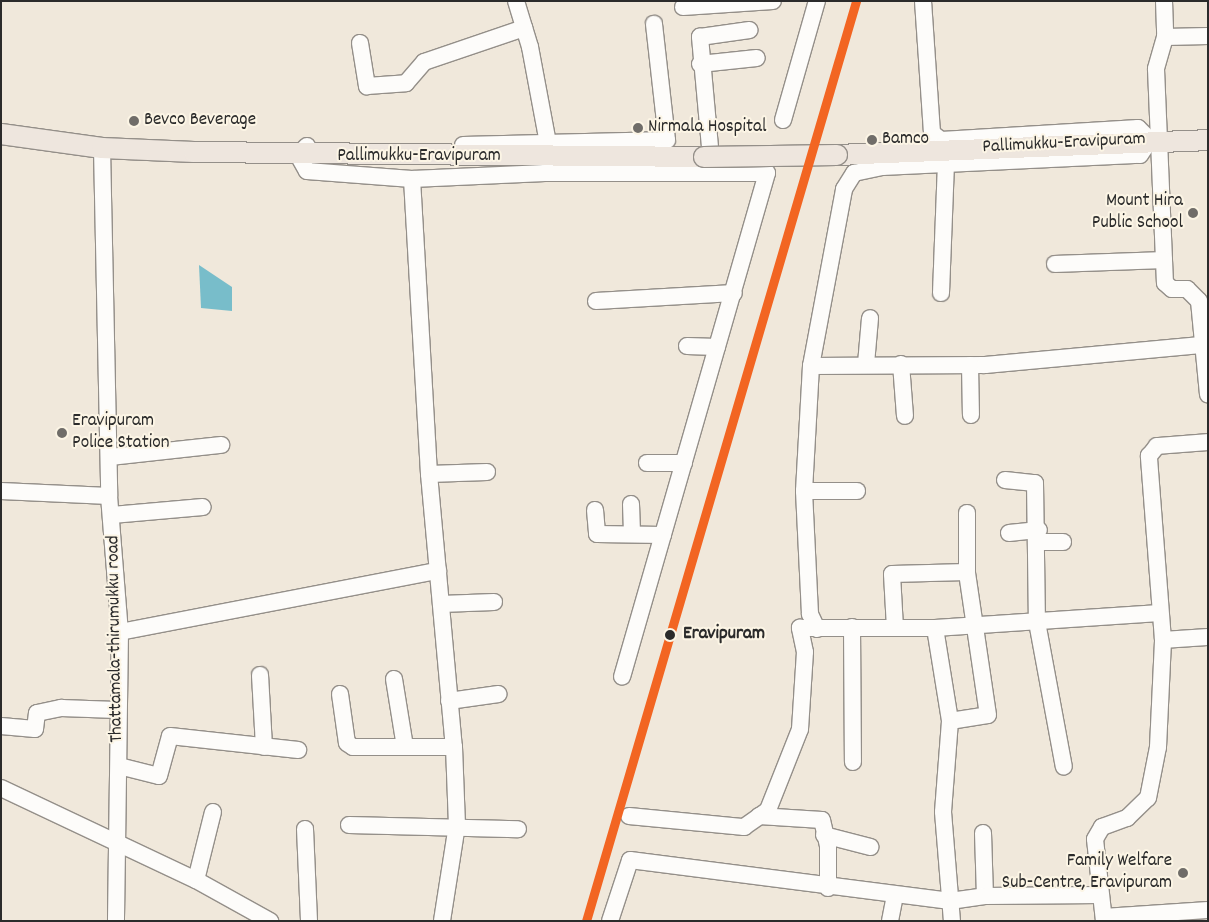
<!DOCTYPE html>
<style>
body{margin:0}
#map{position:relative;width:1209px;height:922px;overflow:hidden;background:#f0e8db;font-family:Dekko,sans-serif}
div>[style]{position:absolute}
.water>*{inset:0;background:#78bdca}
.roads{filter:drop-shadow(1px 0 #948f89) drop-shadow(-1px 0 #948f89) drop-shadow(0 1px #948f89) drop-shadow(0 -1px #948f89)}
.minor>*{height:16px;margin:-8px;padding:0 8px;transform-origin:8px;border-radius:8px;background:#fdfcfa}
.major>*{height:20px;margin:-10px;padding:0 10px;transform-origin:10px;border-radius:10px;background:#eee6de}
.bridges{filter:drop-shadow(1px 0 #948f89) drop-shadow(-1px 0 #948f89) drop-shadow(0 1px #948f89) drop-shadow(0 -1px #948f89)}
.major-bridge>*{height:20px;margin:-10px;padding:0 10px;transform-origin:10px;border-radius:10px;background:#eee6de}
.rail-1>*{height:9px;margin:-4.5px;padding:0 4.5px;transform-origin:4.5px;border-radius:4.5px;background:#f26522}
.dots>*{width:14px;height:14px;translate:-50% -50%;box-sizing:border-box;border:2px solid #fcf5e5;border-radius:50%}
span{translate:-50% -50%;white-space:nowrap;text-align:center;line-height:1.15;-webkit-text-stroke:4px #fcf5e5;paint-order:stroke}
.poi-label{font-size:19px;color:#2b2b2b}
.left{translate:0 -50%;text-align:left}
.right{translate:-100% -50%;text-align:right}
.street-label{font-size:19px;color:#2b2b2b}
.stop-label{font-size:19px;color:#2b2b2b;font-weight:700}
.frame{position:absolute;inset:0;border:2px solid #2b2b2b;pointer-events:none}
</style>
<div id="map">
<div class="water">
<div style="clip-path:polygon(199px 265px,232px 287px,232px 311px,201px 308px)"></div>
</div>
<div class="roads">
<div class="minor">
<div style="left:516px;top:1px;width:48px;rotate:73.1deg"></div>
<div style="left:530px;top:47px;width:98px;rotate:79.4deg"></div>
<div style="left:1164px;top:1px;width:36px;rotate:88deg"></div>
<div style="left:1165px;top:37px;width:33px;rotate:106deg"></div>
<div style="left:1156px;top:69px;width:214px;rotate:87.6deg"></div>
<div style="left:1165px;top:283px;width:9px;rotate:41deg"></div>
<div style="left:1172px;top:289px;width:15px"></div>
<div style="left:1187px;top:289px;width:17px;rotate:45deg"></div>
<div style="left:1199px;top:301px;width:94px;rotate:84.5deg"></div>
<div style="left:683px;top:7px;width:90px;rotate:-3.8deg"></div>
<div style="left:1165px;top:37px;width:43px;rotate:-1.3deg"></div>
<div style="left:360px;top:43px;width:44px;rotate:80.8deg"></div>
<div style="left:367px;top:86px;width:39px;rotate:-4deg"></div>
<div style="left:406px;top:83px;width:28px;rotate:-49deg"></div>
<div style="left:424px;top:62px;width:106px;rotate:-18.8deg"></div>
<div style="left:700px;top:64px;width:57px;rotate:-6deg"></div>
<div style="left:783px;top:120px;width:124px;rotate:-74.1deg"></div>
<div style="left:463px;top:145px;width:204px;rotate:-1.4deg"></div>
<div style="left:667px;top:140px;width:117px;rotate:-96.4deg"></div>
<div style="left:307px;top:146px;width:13px;rotate:135deg"></div>
<div style="left:298px;top:155px;width:18px;rotate:61deg"></div>
<div style="left:307px;top:171px;width:105px;rotate:4.4deg"></div>
<div style="left:412px;top:179px;width:133px;rotate:-2.6deg"></div>
<div style="left:545px;top:173px;width:222px"></div>
<div style="left:767px;top:173px;width:524px;rotate:106.05deg"></div>
<div style="left:102px;top:148px;width:348px;rotate:88.8deg"></div>
<div style="left:109px;top:496px;width:136px;rotate:85.4deg"></div>
<div style="left:120px;top:632px;width:289px;rotate:90.8deg"></div>
<div style="left:712px;top:169px;width:133px;rotate:-95.2deg"></div>
<div style="left:700px;top:37px;width:50px;rotate:-8deg"></div>
<div style="left:412px;top:179px;width:295px;rotate:86.7deg"></div>
<div style="left:429px;top:474px;width:274px;rotate:84.8deg"></div>
<div style="left:454px;top:747px;width:78px;rotate:87.8deg"></div>
<div style="left:457px;top:825px;width:97px;rotate:98.9deg"></div>
<div style="left:1055px;top:264px;width:109px;rotate:-2.1deg"></div>
<div style="left:941px;top:293px;width:129px;rotate:-87.8deg"></div>
<div style="left:596px;top:301px;width:138px;rotate:-3.3deg"></div>
<div style="left:687px;top:346px;width:30px;rotate:2deg"></div>
<div style="left:866px;top:364px;width:46px;rotate:-85deg"></div>
<div style="left:901px;top:364px;width:52px;rotate:85.6deg"></div>
<div style="left:970px;top:365px;width:50px;rotate:88.9deg"></div>
<div style="left:811px;top:366px;width:174px;rotate:-0.3deg"></div>
<div style="left:985px;top:365px;width:217px;rotate:-5.3deg"></div>
<div style="left:110px;top:457px;width:112px;rotate:-6.2deg"></div>
<div style="left:647px;top:463px;width:37px"></div>
<div style="left:429px;top:474px;width:58px;rotate:-2deg"></div>
<div style="left:1005px;top:480px;width:30px;rotate:6deg"></div>
<div style="left:1035px;top:483px;width:139px;rotate:89.2deg"></div>
<div style="left:1037px;top:622px;width:147px;rotate:79.5deg"></div>
<div style="left:1px;top:491px;width:108px;rotate:2.7deg"></div>
<div style="left:804px;top:491px;width:53px"></div>
<div style="left:631px;top:504px;width:30px;rotate:88deg"></div>
<div style="left:595px;top:510px;width:24px;rotate:85deg"></div>
<div style="left:597px;top:534px;width:66px;rotate:0.9deg"></div>
<div style="left:112px;top:515px;width:91px;rotate:-5deg"></div>
<div style="left:1009px;top:533px;width:30px;rotate:-6deg"></div>
<div style="left:1039px;top:542px;width:24px"></div>
<div style="left:441px;top:604px;width:53px;rotate:-2.2deg"></div>
<div style="left:852px;top:627px;width:135px;rotate:89.6deg"></div>
<div style="left:895px;top:628px;width:54px;rotate:-93.2deg"></div>
<div style="left:892px;top:574px;width:75px;rotate:-1.5deg"></div>
<div style="left:967px;top:572px;width:59px;rotate:-90deg"></div>
<div style="left:935px;top:628px;width:94px;rotate:80.8deg"></div>
<div style="left:950px;top:721px;width:91px;rotate:94.4deg"></div>
<div style="left:943px;top:812px;width:109px;rotate:85.3deg"></div>
<div style="left:817px;top:629px;width:17px;rotate:-115deg"></div>
<div style="left:810px;top:614px;width:123px;rotate:-92.8deg"></div>
<div style="left:804px;top:491px;width:125px;rotate:-86.8deg"></div>
<div style="left:811px;top:366px;width:180px;rotate:-79.4deg"></div>
<div style="left:844px;top:189px;width:19px;rotate:-58deg"></div>
<div style="left:854px;top:173px;width:29px;rotate:-12deg"></div>
<div style="left:882px;top:167px;width:258px;rotate:-2.7deg"></div>
<div style="left:1140px;top:155px;width:18px;rotate:-56deg"></div>
<div style="left:1150px;top:140px;width:17px;rotate:-135deg"></div>
<div style="left:1138px;top:128px;width:197px;rotate:176.5deg"></div>
<div style="left:941px;top:140px;width:11px;rotate:-142deg"></div>
<div style="left:932px;top:133px;width:132px;rotate:-93.9deg"></div>
<div style="left:120px;top:632px;width:324px;rotate:-10.9deg"></div>
<div style="left:1163px;top:640px;width:45px;rotate:-3.8deg"></div>
<div style="left:260px;top:675px;width:72px;rotate:86.8deg"></div>
<div style="left:394px;top:679px;width:69px;rotate:80.8deg"></div>
<div style="left:340px;top:694px;width:49px;rotate:81.9deg"></div>
<div style="left:347px;top:743px;width:7px;rotate:34deg"></div>
<div style="left:353px;top:747px;width:101px"></div>
<div style="left:449px;top:701px;width:50px;rotate:-8deg"></div>
<div style="left:950px;top:721px;width:38px;rotate:-9deg"></div>
<div style="left:988px;top:715px;width:145px;rotate:-98.4deg"></div>
<div style="left:1px;top:726px;width:34px;rotate:5deg"></div>
<div style="left:35px;top:729px;width:16px;rotate:-83deg"></div>
<div style="left:37px;top:713px;width:25px;rotate:-12deg"></div>
<div style="left:61px;top:708px;width:56px;rotate:2deg"></div>
<div style="left:119px;top:766px;width:41px;rotate:14deg"></div>
<div style="left:159px;top:776px;width:41px;rotate:-74.6deg"></div>
<div style="left:170px;top:736px;width:129px;rotate:6.2deg"></div>
<div style="left:1px;top:788px;width:216px;rotate:25.3deg"></div>
<div style="left:196px;top:880px;width:85px;rotate:29deg"></div>
<div style="left:629px;top:816px;width:116px;rotate:5.5deg"></div>
<div style="left:744px;top:827px;width:29px;rotate:-35deg"></div>
<div style="left:768px;top:810px;width:87px;rotate:-68.4deg"></div>
<div style="left:800px;top:729px;width:77px;rotate:-86.3deg"></div>
<div style="left:805px;top:652px;width:25px;rotate:-102deg"></div>
<div style="left:800px;top:628px;width:135px"></div>
<div style="left:935px;top:628px;width:225px;rotate:-3.8deg"></div>
<div style="left:759px;top:816px;width:63px;rotate:3.6deg"></div>
<div style="left:822px;top:820px;width:27px;rotate:77deg"></div>
<div style="left:828px;top:846px;width:42px;rotate:90deg"></div>
<div style="left:349px;top:825px;width:169px;rotate:1.4deg"></div>
<div style="left:305px;top:829px;width:92px;rotate:87.5deg"></div>
<div style="left:983px;top:833px;width:63px;rotate:88.2deg"></div>
<div style="left:824px;top:835px;width:48px;rotate:14.6deg"></div>
<div style="left:196px;top:880px;width:70px;rotate:-76deg"></div>
<div style="left:1104px;top:917px;width:104px;rotate:-3.9deg"></div>
<div style="left:610px;top:921px;width:64px;rotate:-71.8deg"></div>
<div style="left:630px;top:860px;width:323px;rotate:7.3deg"></div>
<div style="left:950px;top:901px;width:35px;rotate:-8deg"></div>
<div style="left:985px;top:896px;width:115px;rotate:-0.5deg"></div>
<div style="left:890px;top:921px;width:26px;rotate:-79deg"></div>
<div style="left:1104px;top:921px;width:82px;rotate:-96.3deg"></div>
<div style="left:1095px;top:839px;width:14px;rotate:-60deg"></div>
<div style="left:1102px;top:827px;width:27px;rotate:-20deg"></div>
<div style="left:1127px;top:818px;width:29px;rotate:-44deg"></div>
<div style="left:1148px;top:798px;width:52px;rotate:-78.9deg"></div>
<div style="left:1158px;top:747px;width:107px;rotate:-87.3deg"></div>
<div style="left:1163px;top:640px;width:185px;rotate:-94.4deg"></div>
<div style="left:1149px;top:456px;width:13px;rotate:-51deg"></div>
<div style="left:1157px;top:446px;width:51px;rotate:-4.5deg"></div>
</div>
<div class="major">
<div style="left:1px;top:134px;width:102px;rotate:7.9deg"></div>
<div style="left:102px;top:148px;width:92px;rotate:2.5deg"></div>
<div style="left:194px;top:152px;width:510px;rotate:0.56deg"></div>
<div style="left:837px;top:155px;width:371px;rotate:-2.3deg"></div>
</div>
</div>
<div class="bridges">
<div class="major-bridge">
<div style="left:704px;top:157px;width:133px;rotate:-0.9deg"></div>
</div>
</div>
<div class="rail-1">
<div style="left:586px;top:921px;width:959px;rotate:-73.64deg"></div>
</div>
<div class="dots">
<div style="left:134px;top:121px;background:#706d69"></div>
<div style="left:638px;top:128px;background:#706d69"></div>
<div style="left:872px;top:140px;background:#706d69"></div>
<div style="left:1193px;top:213px;background:#706d69"></div>
<div style="left:62px;top:433px;background:#706d69"></div>
<div style="left:670px;top:635px;background:#2b2b2b"></div>
<div style="left:1183px;top:873px;background:#706d69"></div>
</div>
<div class="poi-label">
<span class="left" style="left:144px;top:121px">Bevco Beverage</span>
<span class="left" style="left:648px;top:128px">Nirmala Hospital</span>
<span class="left" style="left:882px;top:140px">Bamco</span>
<span class="right" style="left:1183px;top:213px">Mount Hira<br>Public School</span>
<span class="left" style="left:72px;top:433px">Eravipuram<br>Police Station</span>
<span class="right" style="left:1172px;top:873px">Family Welfare<br>Sub-Centre, Eravipuram</span>
</div>
<div class="street-label">
<span style="left:1064px;top:144px;rotate:-3deg">Pallimukku-Eravipuram</span>
<span style="left:419px;top:157px">Pallimukku-Eravipuram</span>
<span style="left:116px;top:639px;rotate:-91deg">Thattamala-thirumukku road</span>
</div>
<div class="stop-label">
<span class="left" style="left:683px;top:635px">Eravipuram</span>
</div>
<div class="frame"></div>
</div>
